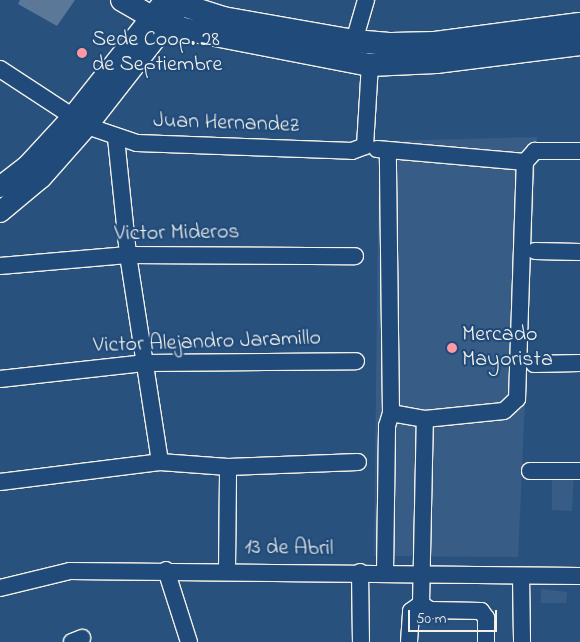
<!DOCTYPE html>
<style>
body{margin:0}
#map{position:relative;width:580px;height:642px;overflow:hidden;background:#28517e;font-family:"Indie Flower",sans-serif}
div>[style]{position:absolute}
.built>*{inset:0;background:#375d86}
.building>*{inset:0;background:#5b7899}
.roads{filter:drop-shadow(1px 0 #f4f1e8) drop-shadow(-1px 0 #f4f1e8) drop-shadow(0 1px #f4f1e8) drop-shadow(0 -1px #f4f1e8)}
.minor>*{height:16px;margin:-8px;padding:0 8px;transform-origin:8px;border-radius:8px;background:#1f4a7a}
.major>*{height:20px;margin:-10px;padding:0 10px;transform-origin:10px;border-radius:10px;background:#1f4a7a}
.highway>*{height:22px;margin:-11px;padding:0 11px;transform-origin:11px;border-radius:11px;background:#1f4a7a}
.dots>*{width:14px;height:14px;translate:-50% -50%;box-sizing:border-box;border:2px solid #1f4a7a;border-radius:50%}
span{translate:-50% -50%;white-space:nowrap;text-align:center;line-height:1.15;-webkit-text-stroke:4.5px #1f4a7a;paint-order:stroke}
.poi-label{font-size:22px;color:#f4f1e8}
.left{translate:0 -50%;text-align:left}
.street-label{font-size:22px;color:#f4f1e8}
.scale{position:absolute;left:408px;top:610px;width:89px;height:22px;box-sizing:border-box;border:2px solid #f4f1e8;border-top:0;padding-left:6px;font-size:15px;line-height:18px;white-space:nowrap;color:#f4f1e8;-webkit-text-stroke:4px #1f4a7a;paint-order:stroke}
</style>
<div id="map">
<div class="built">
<div style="clip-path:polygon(537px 137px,518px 557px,374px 556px,379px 141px)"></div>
<div style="clip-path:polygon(552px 471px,574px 471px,572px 511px,552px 510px)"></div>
<div style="clip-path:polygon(541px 589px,567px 592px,566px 603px,541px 603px)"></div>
</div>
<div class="building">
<div style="clip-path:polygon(20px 0,75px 0,57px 26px,18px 4px)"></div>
</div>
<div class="roads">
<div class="minor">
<div style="left:354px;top:41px;width:43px;rotate:-73.7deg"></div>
<div style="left:0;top:69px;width:104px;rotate:33.2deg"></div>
<div style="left:87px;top:126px;width:53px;rotate:18.8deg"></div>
<div style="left:137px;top:143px;width:215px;rotate:2.1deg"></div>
<div style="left:352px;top:151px;width:14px;rotate:-21deg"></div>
<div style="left:116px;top:138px;width:118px;rotate:84.1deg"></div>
<div style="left:128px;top:255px;width:209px;rotate:81.2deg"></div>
<div style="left:365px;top:146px;width:81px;rotate:-86.5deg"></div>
<div style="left:377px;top:149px;width:149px;rotate:5deg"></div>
<div style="left:525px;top:162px;width:15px;rotate:-48deg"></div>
<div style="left:535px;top:151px;width:45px"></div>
<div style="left:535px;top:251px;width:45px;rotate:1.3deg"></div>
<div style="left:0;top:266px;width:128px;rotate:-4.9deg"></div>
<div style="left:128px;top:255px;width:227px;rotate:0.3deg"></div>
<div style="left:534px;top:364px;width:46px;rotate:-1.2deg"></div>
<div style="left:0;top:379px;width:147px;rotate:-6.3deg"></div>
<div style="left:146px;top:363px;width:210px;rotate:-0.5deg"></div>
<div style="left:391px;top:413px;width:35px;rotate:10deg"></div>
<div style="left:425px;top:419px;width:79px;rotate:-5.8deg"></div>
<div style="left:504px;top:411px;width:18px;rotate:-43deg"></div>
<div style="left:517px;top:399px;width:237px;rotate:-88.1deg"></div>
<div style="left:530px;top:471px;width:50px"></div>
<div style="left:0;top:482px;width:161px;rotate:-7.1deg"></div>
<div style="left:160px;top:462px;width:68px;rotate:4.2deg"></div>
<div style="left:228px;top:467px;width:130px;rotate:-2.2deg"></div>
<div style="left:166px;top:570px;width:76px;rotate:72.3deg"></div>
<div style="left:227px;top:570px;width:103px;rotate:-89.4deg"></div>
<div style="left:360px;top:572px;width:70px;rotate:89.2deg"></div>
<div style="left:385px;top:573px;width:147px;rotate:-89.2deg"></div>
<div style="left:387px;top:426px;width:14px;rotate:-73deg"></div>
<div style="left:391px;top:413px;width:261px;rotate:-90.7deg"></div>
<div style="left:521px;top:576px;width:66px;rotate:89.1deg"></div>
<div style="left:0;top:588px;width:72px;rotate:-13.7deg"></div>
<div style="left:70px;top:571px;width:510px;rotate:0.56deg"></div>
<div style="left:421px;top:604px;width:185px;rotate:-88.8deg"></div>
<div style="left:421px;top:604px;width:11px;rotate:34deg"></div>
<div style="left:430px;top:610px;width:51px;rotate:1.1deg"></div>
<div style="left:481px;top:611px;width:9px;rotate:54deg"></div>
<div style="left:486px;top:618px;width:24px;rotate:90deg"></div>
<div style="left:72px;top:642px;width:11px;rotate:-22deg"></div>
<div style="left:409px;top:642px;width:31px;rotate:-86deg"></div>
<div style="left:411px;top:611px;width:12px;rotate:-35deg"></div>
</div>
<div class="major">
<div style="left:0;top:187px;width:36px;rotate:-38deg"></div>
<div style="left:28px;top:165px;width:67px;rotate:-47.4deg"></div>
<div style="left:73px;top:116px;width:143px;rotate:-51.5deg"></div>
<div style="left:0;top:212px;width:53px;rotate:-39.7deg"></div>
<div style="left:41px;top:178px;width:69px;rotate:-48.5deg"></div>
<div style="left:87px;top:126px;width:145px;rotate:-52deg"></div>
</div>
<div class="highway">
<div style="left:122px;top:0;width:34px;rotate:30deg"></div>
<div style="left:152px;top:17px;width:34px;rotate:21deg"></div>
<div style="left:184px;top:29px;width:189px;rotate:11deg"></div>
<div style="left:370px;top:65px;width:66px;rotate:-2.6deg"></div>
<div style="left:436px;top:62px;width:145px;rotate:-7.1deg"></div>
<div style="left:167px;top:0;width:59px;rotate:17.8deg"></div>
<div style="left:223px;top:18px;width:133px;rotate:10deg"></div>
<div style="left:354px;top:41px;width:38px;rotate:5deg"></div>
<div style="left:392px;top:44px;width:43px;rotate:-1.3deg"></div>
<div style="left:435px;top:43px;width:146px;rotate:-7.5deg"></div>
</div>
</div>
<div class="dots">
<div style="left:82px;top:53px;background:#ff9aa2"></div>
<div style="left:452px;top:348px;background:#ff9aa2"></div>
</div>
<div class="poi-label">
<span class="left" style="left:92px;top:53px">Sede Coop. 28<br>de Septiembre</span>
<span class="left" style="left:462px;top:348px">Mercado<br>Mayorista</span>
</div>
<div class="street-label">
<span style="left:226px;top:124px;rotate:2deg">Juan Hernandez</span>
<span style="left:177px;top:234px;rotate:-1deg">Victor Mideros</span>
<span style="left:207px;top:343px;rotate:-2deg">Victor Alejandro Jaramillo</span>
<span style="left:289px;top:549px;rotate:1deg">13 de Abril</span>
</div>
<div class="scale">50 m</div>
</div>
